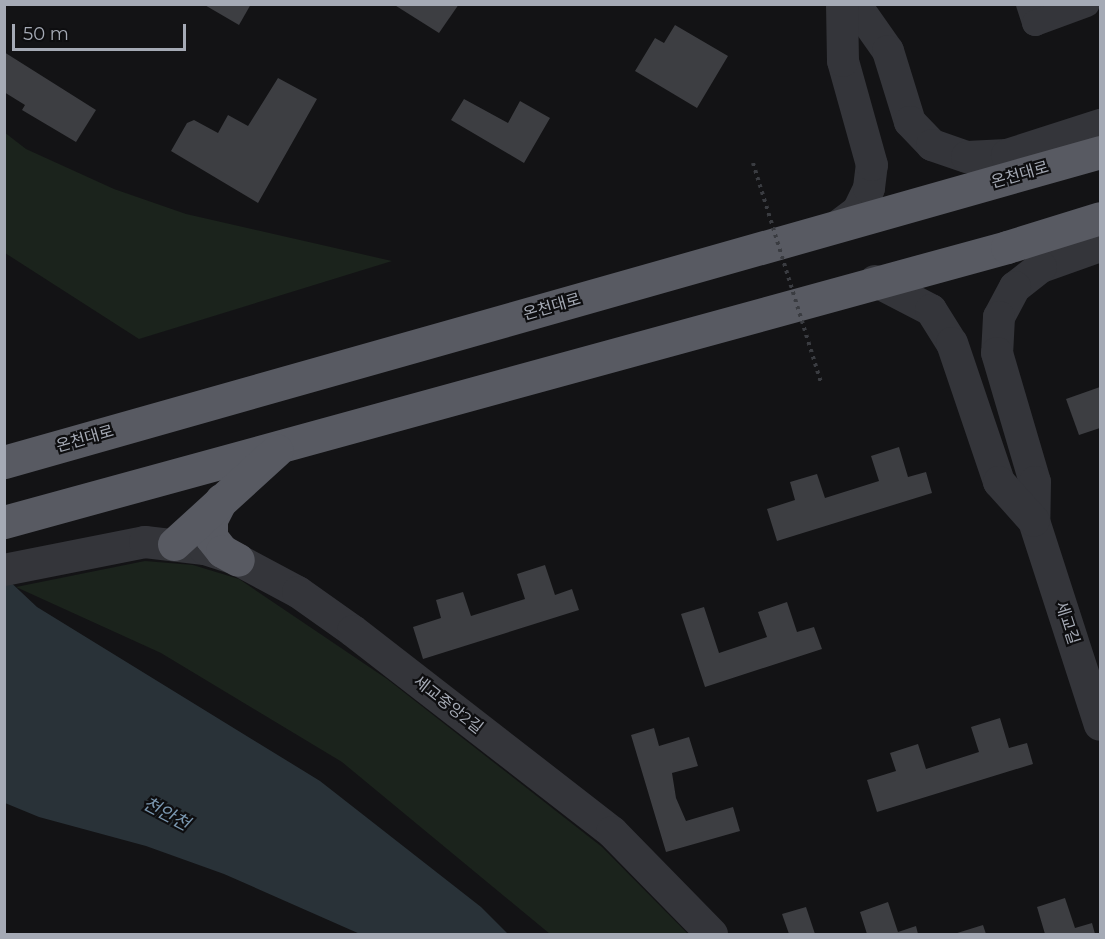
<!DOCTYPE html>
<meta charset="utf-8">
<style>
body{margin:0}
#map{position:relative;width:1105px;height:939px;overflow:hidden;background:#131315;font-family:Montserrat,"Noto Sans KR",sans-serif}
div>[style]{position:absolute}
.green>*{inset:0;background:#1b231c}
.water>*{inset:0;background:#293238}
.building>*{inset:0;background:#3d3e42}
.minor>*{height:26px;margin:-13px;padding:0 13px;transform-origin:13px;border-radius:13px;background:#34353a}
.tertiary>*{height:32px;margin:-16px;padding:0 16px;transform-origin:16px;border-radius:16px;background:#34353a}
.trunk>*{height:33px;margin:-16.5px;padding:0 16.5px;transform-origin:16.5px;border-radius:16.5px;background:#585a62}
.path-bridge>*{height:4px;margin-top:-2px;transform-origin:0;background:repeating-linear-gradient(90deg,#3a3c41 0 3px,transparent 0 7.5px)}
span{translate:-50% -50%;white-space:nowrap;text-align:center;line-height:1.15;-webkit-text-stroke:4.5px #0e0e10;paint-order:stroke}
.street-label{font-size:16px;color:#a5aab5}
.water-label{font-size:18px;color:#7b98b1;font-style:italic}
.frame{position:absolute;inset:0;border:6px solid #a5aab5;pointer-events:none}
.scale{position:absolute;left:12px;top:24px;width:174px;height:27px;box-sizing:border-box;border:3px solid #a5aab5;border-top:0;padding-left:8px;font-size:18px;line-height:21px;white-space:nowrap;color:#a5aab5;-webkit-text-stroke:4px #0e0e10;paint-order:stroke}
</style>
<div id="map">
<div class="green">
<div style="clip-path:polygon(4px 132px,26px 149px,114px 189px,186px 214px,392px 261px,139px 339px,5px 253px)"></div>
<div style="clip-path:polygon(145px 561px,193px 565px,239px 579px,387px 679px,602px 847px,688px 934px,550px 934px,342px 762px,161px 653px,16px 587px)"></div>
</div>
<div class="water">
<div style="clip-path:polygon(4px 576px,37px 607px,320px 781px,481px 907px,508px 934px,360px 934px,224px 874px,146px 846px,39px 817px,5px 803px)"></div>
</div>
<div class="building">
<div style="clip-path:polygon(203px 4px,251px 4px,239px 25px)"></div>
<div style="clip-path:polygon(393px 4px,459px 4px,439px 33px)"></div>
<div style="clip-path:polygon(675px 25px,728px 56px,697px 108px,635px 71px,655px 38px,664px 43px)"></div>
<div style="clip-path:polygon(4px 52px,96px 110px,76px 142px,22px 110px,25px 105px,4px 92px)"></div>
<div style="clip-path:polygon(278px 78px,317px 99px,258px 203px,171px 151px,187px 123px,194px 120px,218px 133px,228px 115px,248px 126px)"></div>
<div style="clip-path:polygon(464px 99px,508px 123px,520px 101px,550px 118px,524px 163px,451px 120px)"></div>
<div style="clip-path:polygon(1100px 387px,1100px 428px,1079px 435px,1066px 399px)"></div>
<div style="clip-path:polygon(899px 447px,908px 477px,926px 472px,932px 493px,777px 541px,767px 509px,795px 500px,790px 482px,817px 474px,825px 498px,879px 481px,871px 456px)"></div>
<div style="clip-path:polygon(545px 565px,555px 595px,572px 589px,579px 610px,423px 659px,413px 627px,441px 618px,436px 600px,463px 592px,471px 616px,525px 599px,517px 574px)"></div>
<div style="clip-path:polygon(787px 602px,797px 632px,814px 627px,822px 649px,705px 687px,681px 614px,704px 607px,719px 653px,767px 637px,758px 612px)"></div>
<div style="clip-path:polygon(1000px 718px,1009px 748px,1027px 743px,1033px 764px,877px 812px,867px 780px,896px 771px,890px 753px,918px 744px,926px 769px,979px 752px,971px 727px)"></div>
<div style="clip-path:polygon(654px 728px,659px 746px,689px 737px,698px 766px,672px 773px,676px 798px,686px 821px,733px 807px,740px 831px,666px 852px,631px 735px)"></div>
<div style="clip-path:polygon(1065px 898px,1075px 928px,1092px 923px,1095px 934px,1045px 934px,1037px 907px)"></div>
<div style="clip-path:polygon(888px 902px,898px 932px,916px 926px,918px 934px,867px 934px,860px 912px)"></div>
<div style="clip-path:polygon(806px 907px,815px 934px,789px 934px,782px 914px)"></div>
<div style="clip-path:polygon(983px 925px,986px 934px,954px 934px)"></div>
</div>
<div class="minor">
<div style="left:1029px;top:4px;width:20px;rotate:72deg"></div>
<div style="left:1035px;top:23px;width:55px;rotate:-20.1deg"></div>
</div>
<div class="tertiary">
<div style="left:855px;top:4px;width:57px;rotate:54.9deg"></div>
<div style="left:888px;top:51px;width:74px;rotate:72.8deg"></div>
<div style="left:910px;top:122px;width:32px;rotate:46deg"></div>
<div style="left:932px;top:145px;width:37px;rotate:19deg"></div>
<div style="left:967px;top:157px;width:40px;rotate:-2.9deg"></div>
<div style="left:1007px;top:155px;width:98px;rotate:-17.9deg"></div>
<div style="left:838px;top:226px;width:25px;rotate:-37deg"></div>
<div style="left:858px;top:211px;width:25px;rotate:-64deg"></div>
<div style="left:869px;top:188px;width:23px;rotate:-83deg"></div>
<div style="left:872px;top:165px;width:108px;rotate:-105.6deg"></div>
<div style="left:843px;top:61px;width:57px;rotate:-91deg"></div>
<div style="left:1100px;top:246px;width:63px;rotate:160.4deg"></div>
<div style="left:1041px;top:267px;width:33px;rotate:142deg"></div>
<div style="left:1015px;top:287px;width:34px;rotate:118deg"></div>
<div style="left:999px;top:317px;width:36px;rotate:93deg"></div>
<div style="left:997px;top:353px;width:134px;rotate:73.6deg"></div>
<div style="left:1035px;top:482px;width:39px;rotate:91deg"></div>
<div style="left:1034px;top:521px;width:214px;rotate:72.1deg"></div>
<div style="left:875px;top:281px;width:63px;rotate:27.4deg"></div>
<div style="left:931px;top:310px;width:39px;rotate:58deg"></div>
<div style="left:952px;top:343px;width:147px;rotate:71.3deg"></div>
<div style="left:999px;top:482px;width:52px;rotate:48.1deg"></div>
<div style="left:4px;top:570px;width:144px;rotate:-11.2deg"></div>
<div style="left:145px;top:542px;width:60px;rotate:6.7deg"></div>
<div style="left:205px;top:549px;width:35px;rotate:18deg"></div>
<div style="left:238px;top:560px;width:68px;rotate:28.1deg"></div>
<div style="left:298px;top:592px;width:67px;rotate:35.3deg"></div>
<div style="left:353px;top:631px;width:328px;rotate:37.8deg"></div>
<div style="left:612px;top:832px;width:143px;rotate:45.6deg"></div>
</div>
<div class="trunk">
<div style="left:4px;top:462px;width:1139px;rotate:-15.79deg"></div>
<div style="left:221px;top:500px;width:22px;rotate:117deg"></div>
<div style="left:211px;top:520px;width:17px;rotate:90deg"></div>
<div style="left:211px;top:537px;width:18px;rotate:52deg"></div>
<div style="left:222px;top:551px;width:18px;rotate:29deg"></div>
<div style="left:4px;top:522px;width:1040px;rotate:-15.33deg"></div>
<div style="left:1007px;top:247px;width:97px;rotate:-17.3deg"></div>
<div style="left:174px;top:544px;width:139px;rotate:-42.4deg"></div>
</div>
<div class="path-bridge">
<div style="left:753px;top:163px;width:230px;rotate:72.8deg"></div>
</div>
<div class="street-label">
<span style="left:1020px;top:175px;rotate:-16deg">온천대로</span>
<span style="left:552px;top:307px;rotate:-16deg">온천대로</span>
<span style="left:85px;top:439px;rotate:-16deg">온천대로</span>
<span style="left:1067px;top:623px;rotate:72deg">세교길</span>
<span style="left:448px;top:705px;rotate:38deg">세교중앙2길</span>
</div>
<div class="water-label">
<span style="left:166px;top:814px;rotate:28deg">천안천</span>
</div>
<div class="frame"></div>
<div class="scale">50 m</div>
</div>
